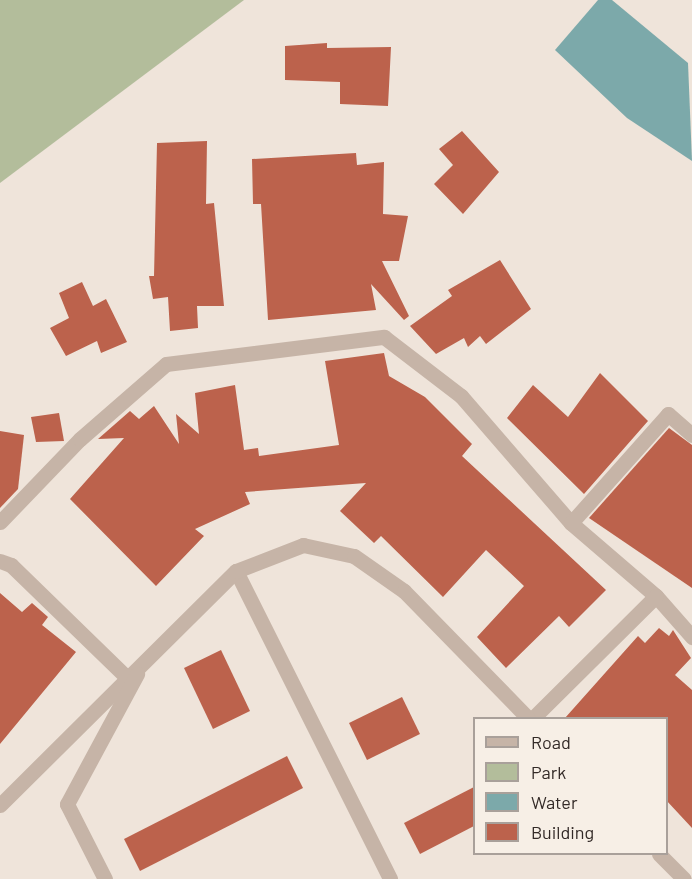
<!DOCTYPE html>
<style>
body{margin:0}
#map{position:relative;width:692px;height:879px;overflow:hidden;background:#efe4da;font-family:Barlow,sans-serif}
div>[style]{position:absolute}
.green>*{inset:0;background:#b3bd9b}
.water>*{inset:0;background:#7ca9aa}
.building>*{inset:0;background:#bc624c}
.street>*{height:15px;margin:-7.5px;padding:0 7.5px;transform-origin:7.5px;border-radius:7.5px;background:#c6b4a7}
span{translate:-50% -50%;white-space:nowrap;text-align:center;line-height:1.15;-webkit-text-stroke:6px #f7efe6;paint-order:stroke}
.legend{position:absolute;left:473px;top:717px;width:195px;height:138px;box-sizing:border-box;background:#f7efe6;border:2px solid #a9a09a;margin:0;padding:8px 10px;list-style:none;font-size:18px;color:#332a27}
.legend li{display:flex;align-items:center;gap:12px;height:30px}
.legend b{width:30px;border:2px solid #a9a09a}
</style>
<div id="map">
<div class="green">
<div style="clip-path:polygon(0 0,244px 0,0 183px)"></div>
</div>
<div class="water">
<div style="clip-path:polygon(598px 0,612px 0,688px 63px,692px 161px,627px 118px,555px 50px)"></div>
</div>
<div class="building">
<div style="clip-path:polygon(327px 43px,327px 48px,391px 47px,388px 106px,340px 104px,340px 82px,285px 80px,285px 46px)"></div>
<div style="clip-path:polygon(462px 131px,499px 172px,463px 214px,434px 184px,453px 165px,439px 149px)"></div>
<div style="clip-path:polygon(207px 141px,206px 204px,214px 203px,224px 306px,197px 306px,198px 328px,170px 331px,168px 297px,153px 299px,149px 276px,154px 276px,157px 143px)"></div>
<div style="clip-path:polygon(356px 153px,357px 165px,384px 162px,383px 214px,408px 216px,399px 261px,382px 261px,409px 316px,404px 320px,371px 284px,376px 310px,268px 320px,261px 204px,253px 204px,252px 159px)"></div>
<div style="clip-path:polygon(500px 260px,531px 309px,486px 344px,480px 336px,468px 347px,464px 338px,436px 354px,410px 326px,452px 296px,448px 290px)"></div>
<div style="clip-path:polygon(82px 282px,93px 306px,106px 299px,127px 342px,101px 353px,97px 341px,66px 356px,50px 328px,69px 318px,59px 293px)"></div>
<div style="clip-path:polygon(384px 353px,389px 376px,425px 397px,472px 444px,462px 456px,606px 590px,569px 627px,559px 616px,506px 668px,477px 637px,524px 586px,486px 550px,443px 597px,381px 536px,374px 543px,340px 511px,366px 483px,245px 492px,250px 504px,195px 529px,204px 536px,156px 586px,70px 499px,124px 438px,98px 439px,130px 411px,139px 419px,154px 406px,179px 444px,176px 414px,199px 434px,195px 393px,235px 385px,244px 450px,258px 448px,259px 456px,339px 445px,325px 361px)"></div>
<div style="clip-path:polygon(600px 373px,648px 421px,584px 494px,507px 418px,533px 385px,568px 417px)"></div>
<div style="clip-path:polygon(59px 413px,64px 441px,36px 442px,31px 417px)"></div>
<div style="clip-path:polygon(669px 428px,692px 445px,692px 588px,589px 518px)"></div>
<div style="clip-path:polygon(0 431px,24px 435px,18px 489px,0 508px)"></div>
<div style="clip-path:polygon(0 593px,22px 612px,32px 603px,48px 617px,42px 625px,76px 652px,0 744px)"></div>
<div style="clip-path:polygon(659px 628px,669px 636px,673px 630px,691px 658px,675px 675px,692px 690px,692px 828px,666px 800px,666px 718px,565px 718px,638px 636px,645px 643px)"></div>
<div style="clip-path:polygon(221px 650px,250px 711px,213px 729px,184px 668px)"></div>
<div style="clip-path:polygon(402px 697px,420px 734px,367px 760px,349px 723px)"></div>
<div style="clip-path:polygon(287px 756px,303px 788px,140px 871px,124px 839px)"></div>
<div style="clip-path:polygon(474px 787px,474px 826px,420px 854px,404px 823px)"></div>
</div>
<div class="street">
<div style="left:0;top:522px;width:115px;rotate:-46.1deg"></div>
<div style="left:80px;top:439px;width:114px;rotate:-41.1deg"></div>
<div style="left:166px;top:364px;width:220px;rotate:-7.1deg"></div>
<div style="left:384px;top:337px;width:97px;rotate:37.5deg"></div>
<div style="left:461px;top:396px;width:168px;rotate:49.1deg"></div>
<div style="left:571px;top:523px;width:112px;rotate:40.7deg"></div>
<div style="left:656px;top:596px;width:55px;rotate:48.7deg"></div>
<div style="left:571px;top:523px;width:146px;rotate:-48.3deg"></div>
<div style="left:668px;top:414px;width:32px;rotate:41deg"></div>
<div style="left:0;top:561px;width:12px;rotate:20deg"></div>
<div style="left:11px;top:565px;width:161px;rotate:44.2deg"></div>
<div style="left:236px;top:571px;width:344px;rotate:63.4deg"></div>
<div style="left:533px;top:718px;width:173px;rotate:-44.8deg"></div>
<div style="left:0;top:805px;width:332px;rotate:-44.8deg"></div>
<div style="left:236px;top:571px;width:72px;rotate:-21.2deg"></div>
<div style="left:303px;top:545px;width:52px;rotate:12.2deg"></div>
<div style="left:354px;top:556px;width:61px;rotate:35deg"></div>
<div style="left:404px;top:591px;width:177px;rotate:45.7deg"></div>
<div style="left:659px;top:854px;width:35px;rotate:45deg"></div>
<div style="left:105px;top:879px;width:84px;rotate:-116.9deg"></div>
<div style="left:67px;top:804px;width:148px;rotate:-61.7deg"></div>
</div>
<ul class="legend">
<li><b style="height:8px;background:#c6b4a7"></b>Road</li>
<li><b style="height:16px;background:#b3bd9b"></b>Park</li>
<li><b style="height:16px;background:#7ca9aa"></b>Water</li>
<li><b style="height:16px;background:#bc624c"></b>Building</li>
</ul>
</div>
